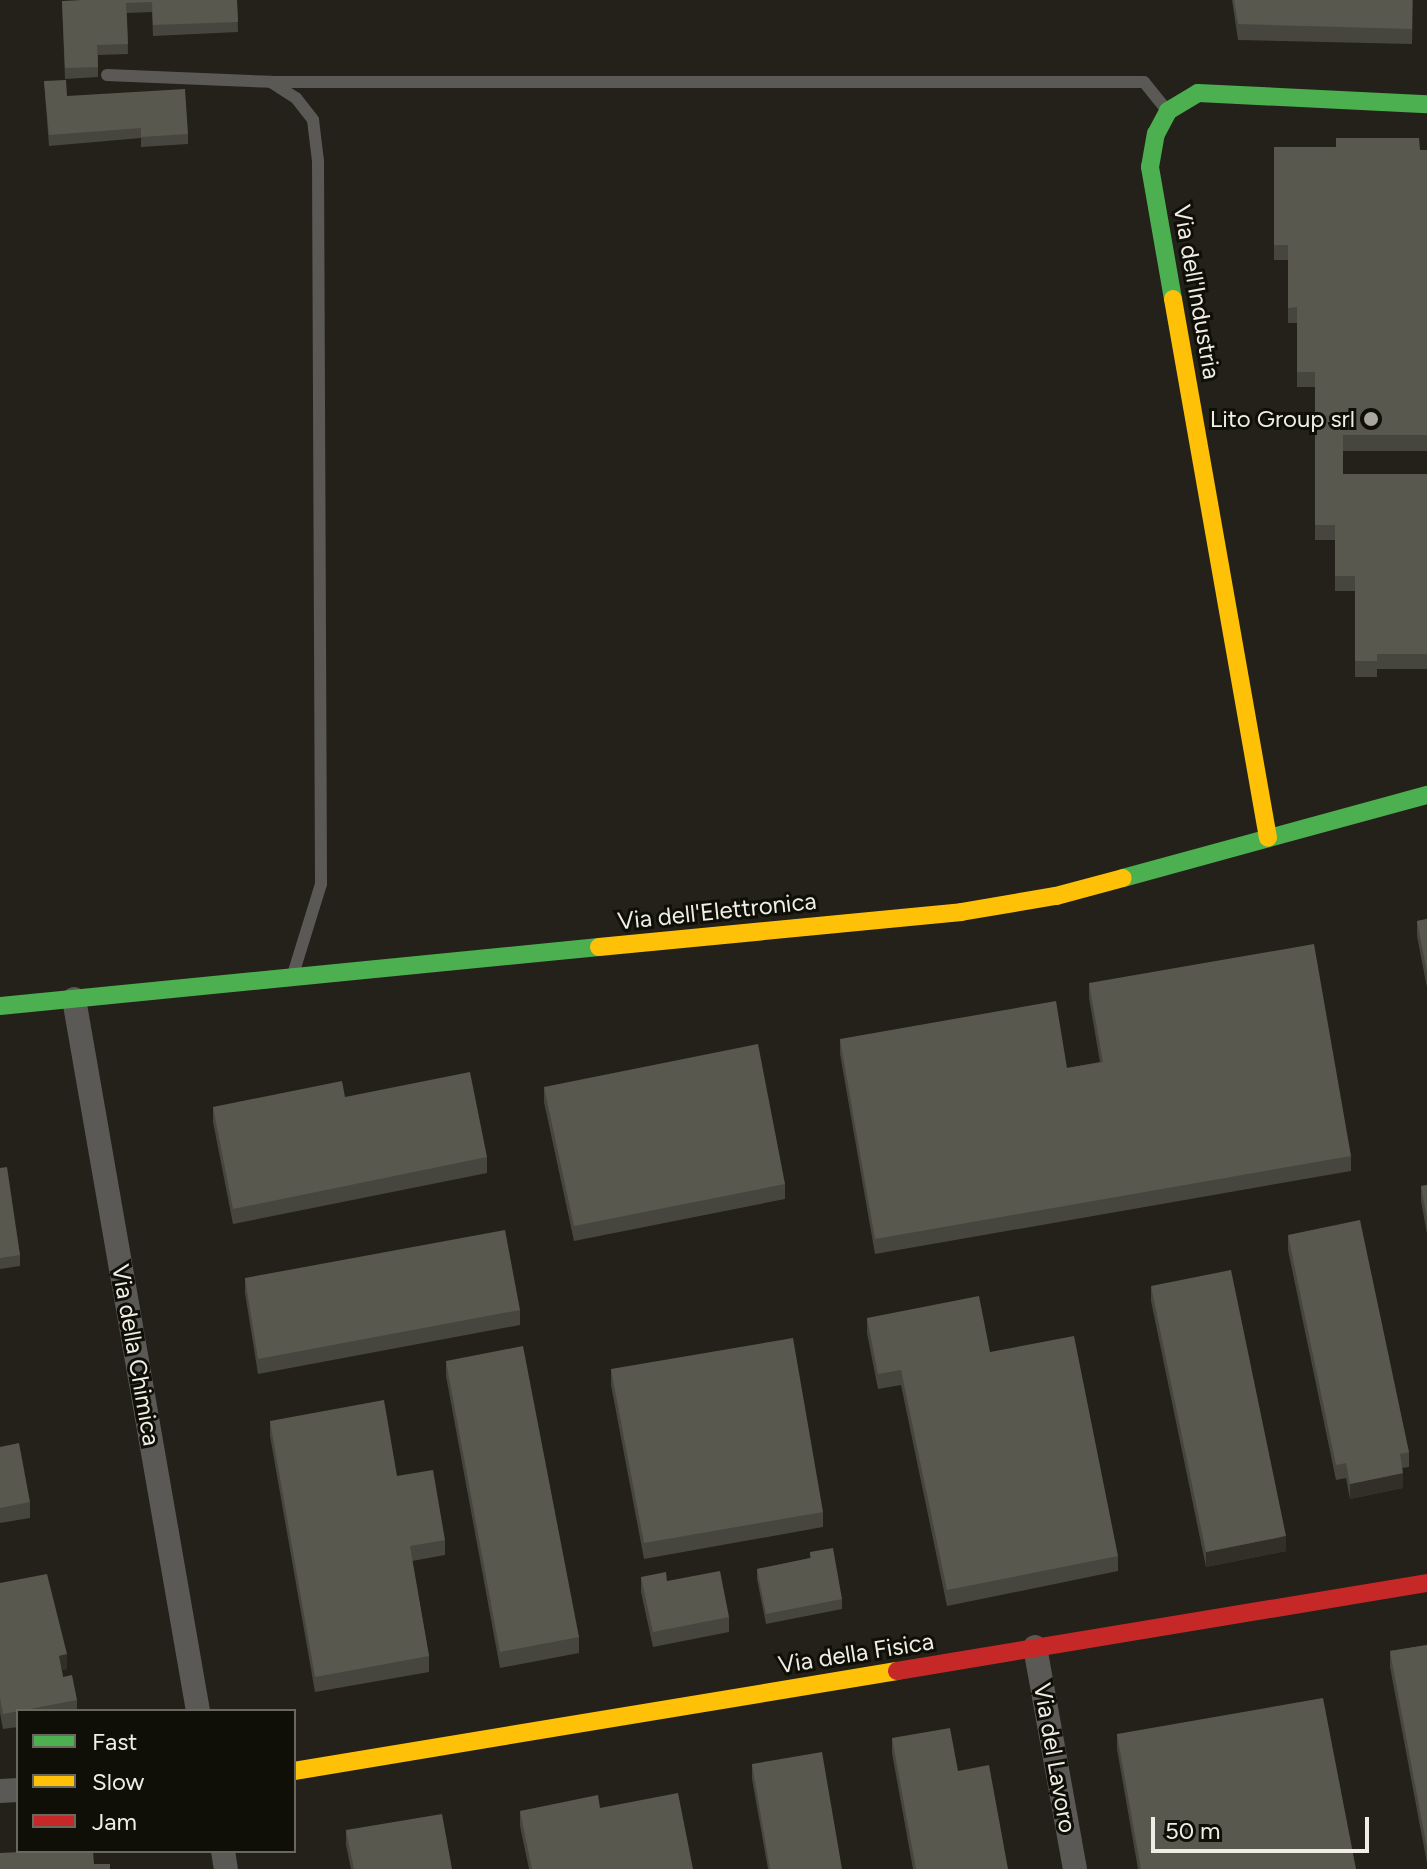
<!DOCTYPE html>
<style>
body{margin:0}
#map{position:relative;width:1427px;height:1869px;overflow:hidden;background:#232119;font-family:Figtree,sans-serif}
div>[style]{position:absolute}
.lane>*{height:12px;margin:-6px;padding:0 6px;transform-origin:6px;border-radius:6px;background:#5a5956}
.street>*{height:24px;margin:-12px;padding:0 12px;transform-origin:12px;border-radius:12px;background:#5a5956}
.fast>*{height:18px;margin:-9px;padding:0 9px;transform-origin:9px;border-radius:9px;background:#4caf50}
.slow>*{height:18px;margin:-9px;padding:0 9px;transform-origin:9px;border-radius:9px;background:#ffc107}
.jam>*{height:18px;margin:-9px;padding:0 9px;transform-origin:9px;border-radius:9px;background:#c62828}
.wall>*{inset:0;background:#47463e}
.shaded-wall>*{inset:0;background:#312f27}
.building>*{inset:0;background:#59584f}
.dots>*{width:22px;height:22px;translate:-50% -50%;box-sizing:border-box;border:4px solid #0f0e07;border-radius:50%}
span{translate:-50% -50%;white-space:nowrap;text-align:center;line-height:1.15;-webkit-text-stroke:6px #0f0e07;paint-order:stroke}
.street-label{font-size:24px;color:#efeee4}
.poi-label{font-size:24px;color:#efeee4}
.right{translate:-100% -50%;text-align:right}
.legend{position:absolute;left:16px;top:1709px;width:280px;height:144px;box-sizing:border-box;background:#0f0e07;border:2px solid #69685f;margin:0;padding:10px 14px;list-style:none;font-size:24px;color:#efeee4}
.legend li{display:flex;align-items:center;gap:16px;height:40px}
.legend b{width:40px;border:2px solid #69685f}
.scale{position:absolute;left:1151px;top:1817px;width:218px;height:36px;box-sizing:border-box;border:4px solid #efeee4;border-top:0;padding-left:10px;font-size:24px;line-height:28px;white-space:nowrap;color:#efeee4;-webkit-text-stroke:6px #0f0e07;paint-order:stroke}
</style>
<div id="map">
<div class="lane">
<div style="left:107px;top:75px;width:164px;rotate:2.4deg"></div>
<div style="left:271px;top:82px;width:873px"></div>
<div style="left:1144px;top:82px;width:35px;rotate:51deg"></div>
<div style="left:271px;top:82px;width:30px;rotate:33deg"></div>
<div style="left:296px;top:98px;width:28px;rotate:52deg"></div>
<div style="left:313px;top:120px;width:41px;rotate:83deg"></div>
<div style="left:318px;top:161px;width:723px;rotate:89.76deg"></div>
<div style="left:321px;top:884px;width:91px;rotate:107.2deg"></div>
</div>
<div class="street">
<div style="left:74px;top:999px;width:723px;rotate:80.12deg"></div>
<div style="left:1035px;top:1647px;width:226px;rotate:79.8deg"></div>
<div style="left:0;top:1791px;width:18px;rotate:-3deg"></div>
<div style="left:223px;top:1851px;width:18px;rotate:81deg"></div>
</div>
<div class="fast">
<div style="left:1173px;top:299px;width:134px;rotate:-99.9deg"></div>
<div style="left:1150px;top:167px;width:34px;rotate:-80deg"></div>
<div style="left:1156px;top:134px;width:26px;rotate:-62deg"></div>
<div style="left:1168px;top:111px;width:35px;rotate:-31deg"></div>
<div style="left:1198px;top:93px;width:229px;rotate:2.8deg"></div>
<div style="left:1123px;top:878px;width:315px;rotate:-15.3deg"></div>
<div style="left:0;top:1006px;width:602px;rotate:-5.63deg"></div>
</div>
<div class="slow">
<div style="left:1173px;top:299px;width:547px;rotate:80deg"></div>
<div style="left:599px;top:947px;width:364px;rotate:-5.5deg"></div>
<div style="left:961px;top:912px;width:96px;rotate:-9.6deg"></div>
<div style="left:1056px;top:896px;width:69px;rotate:-15deg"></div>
<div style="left:294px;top:1771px;width:611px;rotate:-9.42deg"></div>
</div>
<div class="jam">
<div style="left:897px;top:1671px;width:537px;rotate:-9.43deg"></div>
</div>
<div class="wall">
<div style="clip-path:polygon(237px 0,238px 32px,153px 36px,152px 12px,127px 13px,128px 54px,98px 55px,98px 77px,65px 79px,62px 1px)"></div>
<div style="clip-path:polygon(1232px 0,1413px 0,1412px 44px,1238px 40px)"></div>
<div style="clip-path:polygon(44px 81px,67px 96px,188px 134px,188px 144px,141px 147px,141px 138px,49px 146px)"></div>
<div style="clip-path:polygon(1274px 147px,1427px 150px,1427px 451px,1343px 451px,1343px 474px,1427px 474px,1427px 669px,1377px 669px,1377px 677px,1355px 677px,1355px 591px,1335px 591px,1335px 540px,1315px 540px,1315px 387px,1297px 387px,1297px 323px,1288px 323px,1288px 260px,1274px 260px)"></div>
<div style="clip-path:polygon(1427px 919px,1427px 988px,1417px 936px,1417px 921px)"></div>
<div style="clip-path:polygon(1089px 983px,1351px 1156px,1351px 1171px,875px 1254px,840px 1054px,840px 1039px,1067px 1068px,1100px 1062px,1089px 998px)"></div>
<div style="clip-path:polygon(544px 1087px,785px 1184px,785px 1199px,574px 1241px,544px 1102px)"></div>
<div style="clip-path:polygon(345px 1097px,487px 1157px,487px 1173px,233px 1224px,213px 1122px,213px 1107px)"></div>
<div style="clip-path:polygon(0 1168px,20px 1255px,20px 1266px,0 1269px)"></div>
<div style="clip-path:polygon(1427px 1185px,1427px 1234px,1421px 1201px,1421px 1186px)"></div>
<div style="clip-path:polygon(1288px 1235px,1409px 1452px,1409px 1467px,1402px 1468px,1403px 1488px,1350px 1499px,1346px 1478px,1336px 1480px,1288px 1250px)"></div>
<div style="clip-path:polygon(245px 1278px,520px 1310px,520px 1325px,258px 1374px,245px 1293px)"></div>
<div style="clip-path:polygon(1151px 1286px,1286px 1551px,1206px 1567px,1151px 1301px)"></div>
<div style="clip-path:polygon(867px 1318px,990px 1352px,1118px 1556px,1118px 1571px,947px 1606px,901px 1385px,878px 1389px,867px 1333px)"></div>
<div style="clip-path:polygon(446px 1361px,579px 1637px,579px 1653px,500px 1668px,446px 1376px)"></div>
<div style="clip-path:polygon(611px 1369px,823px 1512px,823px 1527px,644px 1559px,611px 1385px)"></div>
<div style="clip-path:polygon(270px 1421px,397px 1476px,445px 1540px,445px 1555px,412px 1561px,429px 1656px,429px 1672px,315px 1692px,270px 1436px)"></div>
<div style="clip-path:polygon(0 1447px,30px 1502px,30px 1518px,0 1523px)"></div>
<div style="clip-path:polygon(810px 1552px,842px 1599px,842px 1609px,766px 1624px,757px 1579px,757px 1569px,810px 1558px)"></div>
<div style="clip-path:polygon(641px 1577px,667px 1581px,729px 1617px,729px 1632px,653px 1647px,641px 1592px)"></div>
<div style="clip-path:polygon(0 1583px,67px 1669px,62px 1670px,63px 1677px,77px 1700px,77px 1711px,18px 1711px,18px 1727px,3px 1729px,0 1713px)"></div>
<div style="clip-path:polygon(1427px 1645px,1427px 1863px,1390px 1667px,1390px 1651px)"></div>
<div style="clip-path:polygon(1117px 1734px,1356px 1869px,1138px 1869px,1117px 1749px)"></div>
<div style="clip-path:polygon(892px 1738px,958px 1771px,1008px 1869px,913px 1869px,892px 1753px)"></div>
<div style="clip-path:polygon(752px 1764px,842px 1869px,768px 1869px,752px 1779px)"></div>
<div style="clip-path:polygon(600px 1808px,693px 1869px,529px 1869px,520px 1826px,520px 1811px)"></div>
<div style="clip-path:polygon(346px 1830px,452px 1869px,351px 1869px,346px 1845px)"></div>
</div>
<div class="shaded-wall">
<div style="clip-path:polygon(1403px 1473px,1403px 1488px,1350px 1499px,1350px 1484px)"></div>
<div style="clip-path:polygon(1286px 1536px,1286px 1551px,1206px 1567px,1206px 1552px)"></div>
<div style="clip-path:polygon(67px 1654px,67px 1669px,59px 1671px,59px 1656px)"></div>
</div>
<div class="building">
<div style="clip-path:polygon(82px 0,237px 0,238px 22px,153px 25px,152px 2px,126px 3px,128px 44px,97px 45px,98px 67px,65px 68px,62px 1px)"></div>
<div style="clip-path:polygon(1234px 0,1412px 0,1412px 29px,1238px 24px)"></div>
<div style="clip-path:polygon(66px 80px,67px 96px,185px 89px,188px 134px,141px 137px,141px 128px,49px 135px,44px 81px)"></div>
<div style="clip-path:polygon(1336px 138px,1419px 138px,1420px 150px,1427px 150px,1427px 435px,1343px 435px,1343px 474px,1427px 474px,1427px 654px,1377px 654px,1377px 661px,1355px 661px,1355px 576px,1335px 576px,1335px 525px,1315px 525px,1315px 372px,1297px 372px,1297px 307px,1288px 308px,1288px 245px,1274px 245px,1274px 147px,1336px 147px)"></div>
<div style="clip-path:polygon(1427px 919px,1427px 972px,1417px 921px)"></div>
<div style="clip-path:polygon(1314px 944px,1351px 1156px,875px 1239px,840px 1039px,1056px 1001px,1067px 1068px,1103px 1062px,1089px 983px)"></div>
<div style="clip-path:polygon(758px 1044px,785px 1184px,574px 1226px,544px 1087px)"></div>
<div style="clip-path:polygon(470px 1072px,487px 1157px,233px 1209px,213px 1107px,342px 1081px,345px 1097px)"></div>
<div style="clip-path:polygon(7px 1167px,20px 1255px,0 1258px,0 1168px)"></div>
<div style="clip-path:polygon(1427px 1185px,1427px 1219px,1421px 1186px)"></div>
<div style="clip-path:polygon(1360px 1220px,1409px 1452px,1400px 1454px,1403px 1473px,1350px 1484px,1346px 1463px,1336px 1465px,1288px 1235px)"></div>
<div style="clip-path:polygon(505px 1230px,520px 1310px,258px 1359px,245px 1278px)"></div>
<div style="clip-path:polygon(1231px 1270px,1286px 1536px,1206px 1552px,1151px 1286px)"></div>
<div style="clip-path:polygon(979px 1296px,990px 1352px,1074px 1336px,1118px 1556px,947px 1590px,901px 1370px,878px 1374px,867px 1318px)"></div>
<div style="clip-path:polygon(793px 1338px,823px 1512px,644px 1543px,611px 1369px)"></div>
<div style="clip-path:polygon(523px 1346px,579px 1637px,500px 1652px,446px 1361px)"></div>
<div style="clip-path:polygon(384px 1400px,397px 1476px,433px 1470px,445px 1540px,410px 1546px,429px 1656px,315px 1677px,270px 1421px)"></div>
<div style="clip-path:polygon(19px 1443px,30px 1502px,0 1508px,0 1447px)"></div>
<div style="clip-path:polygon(833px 1548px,842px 1599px,766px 1614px,757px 1569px,811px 1558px,810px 1552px)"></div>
<div style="clip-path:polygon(720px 1571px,729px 1617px,653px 1632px,641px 1577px,666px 1572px,667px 1581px)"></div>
<div style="clip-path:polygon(47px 1574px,67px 1654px,59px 1656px,63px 1677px,72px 1675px,77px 1700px,3px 1714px,0 1698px,0 1583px)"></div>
<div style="clip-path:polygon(1427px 1645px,1427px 1848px,1390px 1651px)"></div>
<div style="clip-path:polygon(1323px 1698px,1356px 1869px,1141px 1869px,1117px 1734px)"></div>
<div style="clip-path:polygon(950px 1728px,958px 1771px,989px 1765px,1008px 1869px,916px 1869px,892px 1738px)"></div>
<div style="clip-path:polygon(822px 1752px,842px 1869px,770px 1869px,752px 1764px)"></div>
<div style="clip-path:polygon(678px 1793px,693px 1869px,532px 1869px,520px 1811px,598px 1795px,600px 1808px)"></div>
<div style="clip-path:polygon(442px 1814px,452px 1869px,354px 1869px,346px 1830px)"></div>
<div style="clip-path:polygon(42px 1851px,93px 1851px,94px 1864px,110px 1864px,110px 1869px,0 1869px,0 1853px)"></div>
</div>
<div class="dots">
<div style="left:1371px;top:419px;background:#a8a69d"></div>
</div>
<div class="street-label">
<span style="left:1197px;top:292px;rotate:80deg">Via dell'Industria</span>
<span style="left:717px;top:911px;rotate:-6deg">Via dell'Elettronica</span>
<span style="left:136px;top:1355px;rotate:80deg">Via della Chimica</span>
<span style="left:856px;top:1653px;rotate:-9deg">Via della Fisica</span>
<span style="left:1055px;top:1758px;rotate:80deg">Via del Lavoro</span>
</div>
<div class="poi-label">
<span class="right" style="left:1355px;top:419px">Lito Group srl</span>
</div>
<ul class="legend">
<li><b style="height:10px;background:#4caf50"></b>Fast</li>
<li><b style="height:10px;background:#ffc107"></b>Slow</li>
<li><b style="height:10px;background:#c62828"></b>Jam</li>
</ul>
<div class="scale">50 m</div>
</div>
